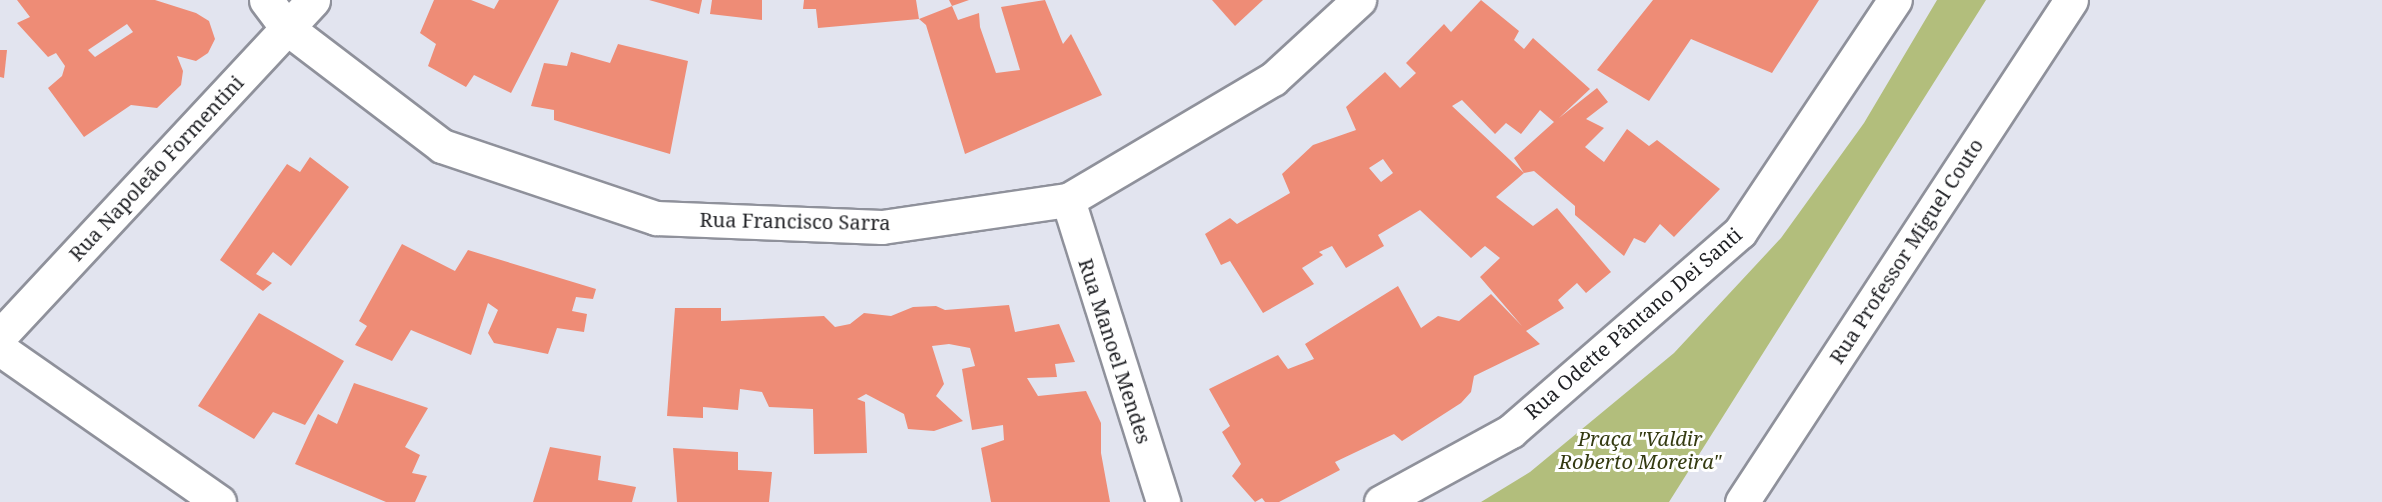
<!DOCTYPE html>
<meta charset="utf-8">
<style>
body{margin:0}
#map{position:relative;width:2382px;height:502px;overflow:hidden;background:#e2e4ef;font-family:"Noto Serif",serif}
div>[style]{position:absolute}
.green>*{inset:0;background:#b2be7c}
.building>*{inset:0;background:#ee8c76}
.roads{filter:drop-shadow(2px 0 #8f919b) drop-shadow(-2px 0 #8f919b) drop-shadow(0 2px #8f919b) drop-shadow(0 -2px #8f919b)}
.minor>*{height:33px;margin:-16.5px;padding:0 16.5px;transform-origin:16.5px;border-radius:16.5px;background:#fff}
span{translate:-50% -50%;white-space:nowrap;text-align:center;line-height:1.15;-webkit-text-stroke:6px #fff;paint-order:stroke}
.street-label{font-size:20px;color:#1f2024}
.park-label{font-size:20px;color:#343a11;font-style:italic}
</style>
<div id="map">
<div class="green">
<div style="clip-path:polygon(1937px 0,1986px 0,1669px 502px,1481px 502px,1530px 472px,1674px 353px,1781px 238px,1864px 123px)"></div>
</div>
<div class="building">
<div style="clip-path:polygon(evenodd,17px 0,155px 0,196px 13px,209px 21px,215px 39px,208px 53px,196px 61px,177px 56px,183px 71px,181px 85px,157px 108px,131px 105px,84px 137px,48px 88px,62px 76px,65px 66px,56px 53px,48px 57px,17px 23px,30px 17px,17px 0,127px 24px,133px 32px,95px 57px,88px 50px,127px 24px)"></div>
<div style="clip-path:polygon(434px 0,471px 0,494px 9px,499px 0,559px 0,511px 93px,474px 75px,466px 87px,428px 66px,436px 44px,420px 33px)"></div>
<div style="clip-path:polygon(649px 0,702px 0,699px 14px)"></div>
<div style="clip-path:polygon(712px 0,762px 0,762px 20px,710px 14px)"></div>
<div style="clip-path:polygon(804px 0,916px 0,919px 19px,952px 6px,958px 20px,979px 13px,980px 27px,996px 73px,1020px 70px,1001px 7px,1045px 0,1063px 44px,1071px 34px,1102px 95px,965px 154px,926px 25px,919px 19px,818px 28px,816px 9px,803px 9px)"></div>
<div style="clip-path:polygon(949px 0,969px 0,952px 6px)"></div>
<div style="clip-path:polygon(1212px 0,1263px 0,1235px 26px)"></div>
<div style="clip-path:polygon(evenodd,1481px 0,1519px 31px,1514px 40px,1524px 49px,1533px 38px,1590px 89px,1559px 118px,1597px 88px,1608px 102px,1586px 119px,1604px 128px,1585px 147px,1604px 162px,1627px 129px,1649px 146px,1657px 140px,1720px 189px,1674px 237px,1660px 224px,1645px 243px,1634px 238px,1624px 256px,1575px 215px,1575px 206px,1534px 171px,1524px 173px,1514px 158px,1554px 122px,1540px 110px,1521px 134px,1506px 123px,1495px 134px,1462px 100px,1452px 106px,1524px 173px,1496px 197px,1533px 226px,1557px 208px,1611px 272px,1586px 293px,1577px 283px,1558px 300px,1564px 308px,1526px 331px,1540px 344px,1474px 376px,1471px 392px,1461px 403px,1402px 441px,1394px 434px,1335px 462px,1340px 470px,1279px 502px,1265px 502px,1262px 498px,1255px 502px,1232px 476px,1241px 464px,1222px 432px,1230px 426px,1209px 389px,1278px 355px,1288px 369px,1314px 359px,1305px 344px,1398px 286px,1421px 328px,1438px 316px,1459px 321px,1491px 294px,1522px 326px,1480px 277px,1500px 258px,1485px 246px,1471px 258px,1420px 210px,1378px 235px,1384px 246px,1346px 268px,1332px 246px,1319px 252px,1323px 255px,1302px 268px,1314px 284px,1263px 313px,1230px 261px,1221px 265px,1205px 234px,1230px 218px,1237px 224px,1290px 193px,1282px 174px,1313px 145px,1356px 130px,1346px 107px,1385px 72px,1400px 88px,1416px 73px,1406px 63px,1444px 24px,1451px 32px,1481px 0,1383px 159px,1393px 173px,1381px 182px,1369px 168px,1383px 159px)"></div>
<div style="clip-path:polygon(1653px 0,1819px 0,1772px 73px,1691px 39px,1649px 101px,1597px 70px)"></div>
<div style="clip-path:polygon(618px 44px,688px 61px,670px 154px,554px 120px,554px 110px,531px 106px,544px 63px,567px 66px,571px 52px,610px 63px)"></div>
<div style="clip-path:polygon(0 50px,7px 50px,4px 78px,0 77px)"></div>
<div style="clip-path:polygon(310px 157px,349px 187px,291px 266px,273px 252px,256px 274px,272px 283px,263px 291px,220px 260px,287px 164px,300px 172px)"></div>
<div style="clip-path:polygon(402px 244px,455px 271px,468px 250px,596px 289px,593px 299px,576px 297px,572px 311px,587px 314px,584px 332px,557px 328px,548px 354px,494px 343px,488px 333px,498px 310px,488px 303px,471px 355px,411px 330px,392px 361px,355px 345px,367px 326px,359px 321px)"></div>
<div style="clip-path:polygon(1009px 305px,1015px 332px,1059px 324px,1075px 362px,1055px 364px,1057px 377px,1027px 378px,1038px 396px,1086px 391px,1101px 423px,1101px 453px,1110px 502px,991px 502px,981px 448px,1004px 440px,1003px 425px,972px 430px,962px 369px,975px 366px,970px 348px,949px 344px,932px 346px,944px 384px,936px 396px,963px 421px,934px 431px,908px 429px,904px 414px,866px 394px,857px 399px,865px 402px,867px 453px,814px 454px,813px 409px,769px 407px,762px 392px,740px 389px,738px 410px,703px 407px,703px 418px,667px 416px,675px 308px,721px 308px,721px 321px,824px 316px,835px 327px,850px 324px,864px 313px,891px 316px,913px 307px,936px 306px,945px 310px)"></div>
<div style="clip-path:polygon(259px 313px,344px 361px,305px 425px,273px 412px,254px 439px,198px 406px)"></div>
<div style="clip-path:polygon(354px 383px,428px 408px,405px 447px,420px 455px,412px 473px,427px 476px,415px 502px,386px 502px,295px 464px,318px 414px,337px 424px)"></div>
<div style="clip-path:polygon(550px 447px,601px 456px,598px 480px,636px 487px,632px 502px,533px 502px)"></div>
<div style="clip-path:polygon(673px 448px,738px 452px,738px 470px,772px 472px,769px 502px,677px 502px)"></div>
</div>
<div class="roads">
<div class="minor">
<div style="left:266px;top:0;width:35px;rotate:53deg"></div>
<div style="left:287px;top:28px;width:195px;rotate:37.3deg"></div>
<div style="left:442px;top:146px;width:226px;rotate:18.6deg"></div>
<div style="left:656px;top:218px;width:226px;rotate:2.3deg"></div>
<div style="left:882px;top:227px;width:188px;rotate:-8.3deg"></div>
<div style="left:1068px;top:200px;width:238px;rotate:-30.6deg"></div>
<div style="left:1273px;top:79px;width:117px;rotate:-42.6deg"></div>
<div style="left:1068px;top:200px;width:317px;rotate:72.5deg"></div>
<div style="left:0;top:336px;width:459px;rotate:-47deg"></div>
<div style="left:0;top:349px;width:267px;rotate:34.9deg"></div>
<div style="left:1381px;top:502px;width:148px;rotate:-28.6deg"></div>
<div style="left:1511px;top:431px;width:303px;rotate:-41deg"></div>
<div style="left:1740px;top:232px;width:279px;rotate:-56.3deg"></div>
<div style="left:1742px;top:502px;width:600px;rotate:-56.76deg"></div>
</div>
</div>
<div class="street-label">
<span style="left:156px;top:168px;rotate:-47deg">Rua Napoleão Formentini</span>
<span style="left:795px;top:221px;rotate:1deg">Rua Francisco Sarra</span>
<span style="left:1906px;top:251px;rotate:-57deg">Rua Professor Miguel Couto</span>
<span style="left:1633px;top:323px;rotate:-41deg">Rua Odette Pântano Dei Santi</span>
<span style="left:1115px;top:351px;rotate:72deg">Rua Manoel Mendes</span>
</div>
<div class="park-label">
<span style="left:1640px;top:450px">Praça "Valdir<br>Roberto Moreira"</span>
</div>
</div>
